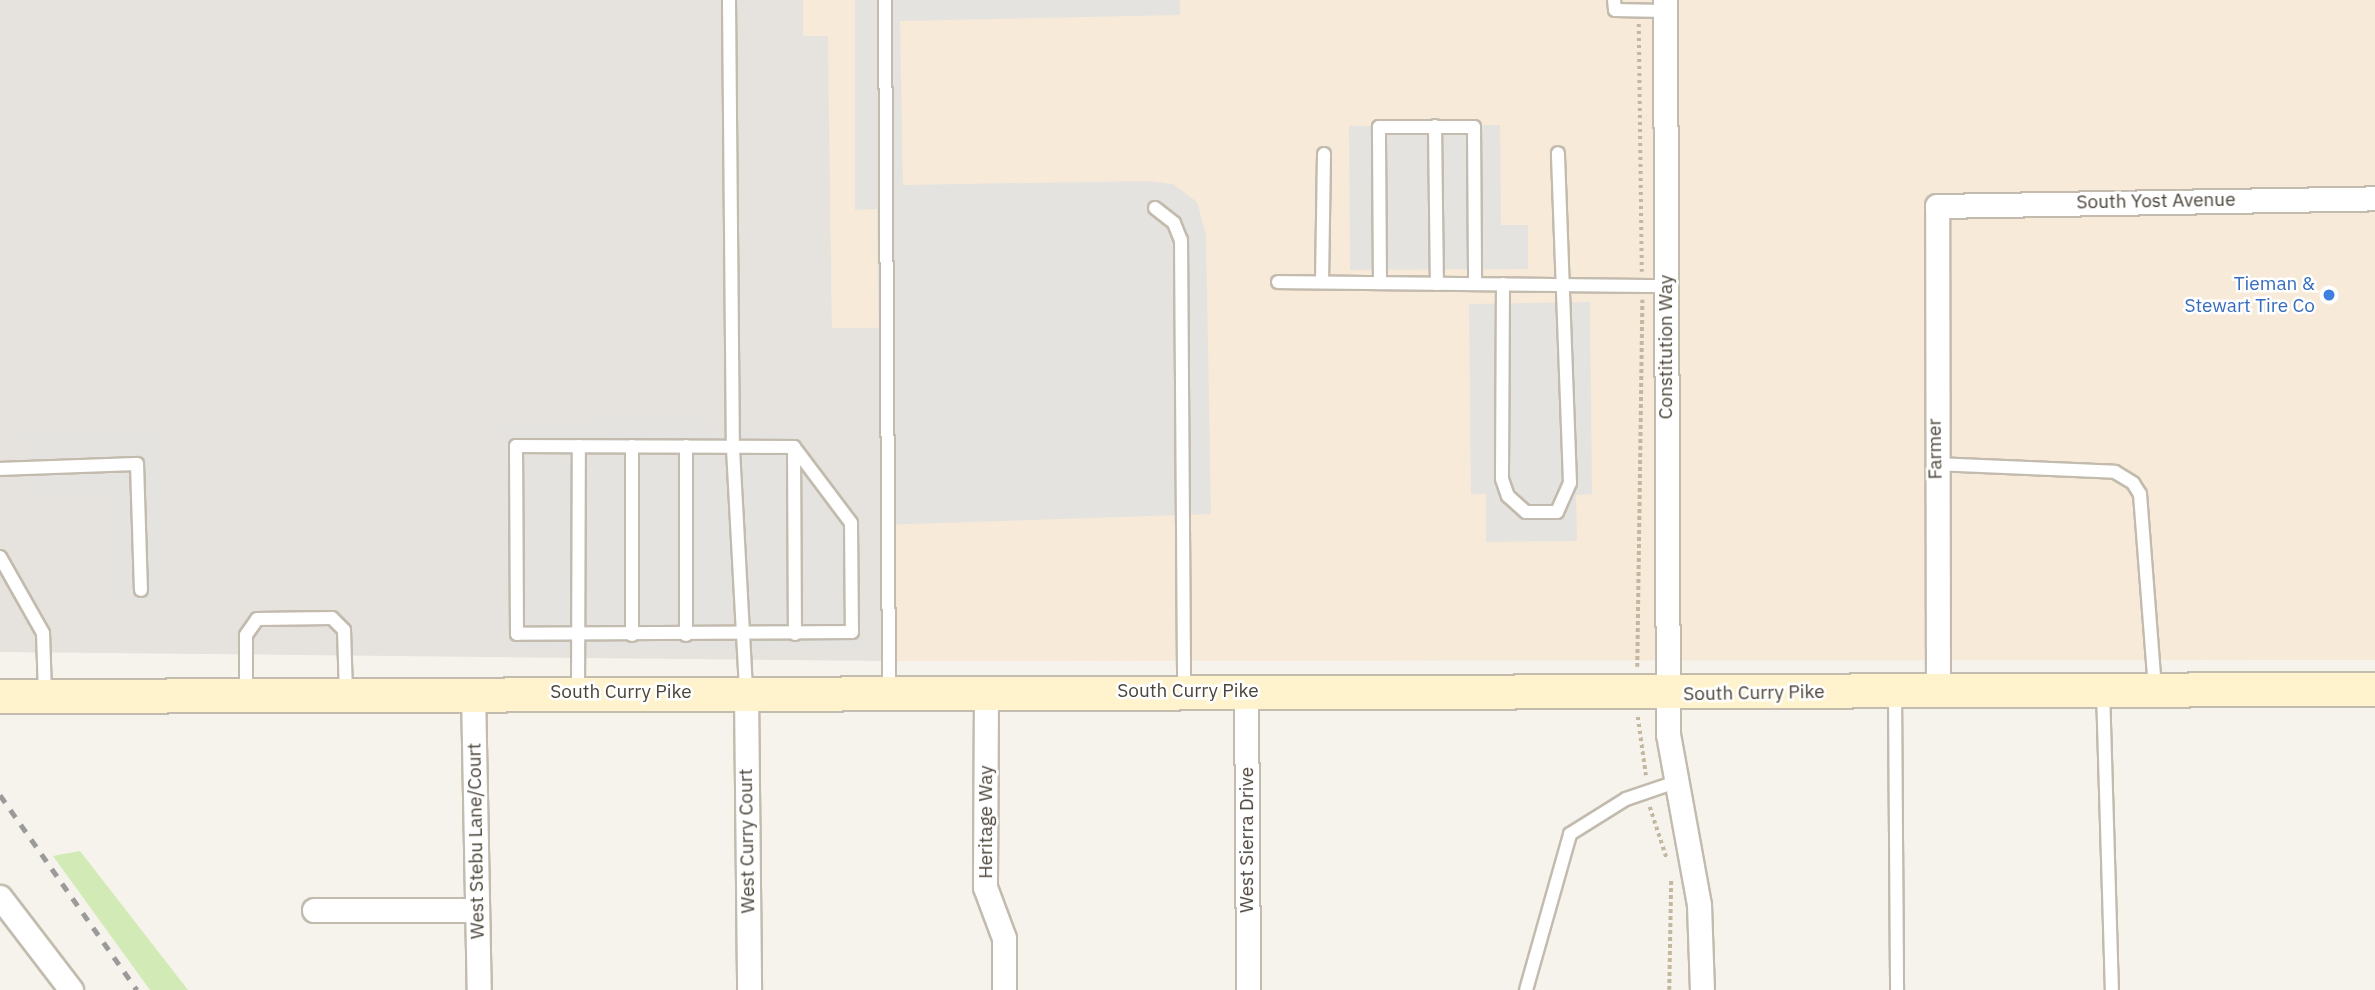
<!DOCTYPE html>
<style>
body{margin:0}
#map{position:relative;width:2375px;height:990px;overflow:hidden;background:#f6f3ec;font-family:"IBM Plex Sans",sans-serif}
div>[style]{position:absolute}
.commercial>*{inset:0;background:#f7ead8}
.industrial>*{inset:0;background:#e6e2dd}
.green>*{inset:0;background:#d2eab5}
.parking>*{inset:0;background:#e5e3e0}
.path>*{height:3.5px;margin-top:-1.75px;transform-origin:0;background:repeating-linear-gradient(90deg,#c4b79f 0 3.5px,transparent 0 7px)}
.roads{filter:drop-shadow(2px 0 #c2bbae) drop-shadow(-2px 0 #c2bbae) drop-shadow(0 2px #c2bbae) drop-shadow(0 -2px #c2bbae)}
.service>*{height:12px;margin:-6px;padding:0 6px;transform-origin:6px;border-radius:6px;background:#fff}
.minor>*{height:23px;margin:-11.5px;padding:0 11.5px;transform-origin:11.5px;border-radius:11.5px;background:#fff}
.secondary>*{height:33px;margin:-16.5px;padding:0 16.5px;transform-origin:16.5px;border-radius:16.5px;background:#fff3cd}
.rail>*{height:5px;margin-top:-2.5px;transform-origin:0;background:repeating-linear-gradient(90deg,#9a9a9a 0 9px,transparent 0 18px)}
.dots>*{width:19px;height:19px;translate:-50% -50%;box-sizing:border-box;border:4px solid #fff;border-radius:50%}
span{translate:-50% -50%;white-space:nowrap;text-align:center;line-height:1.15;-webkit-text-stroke:5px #fff;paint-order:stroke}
.street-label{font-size:19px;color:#4b4439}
.shop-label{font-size:19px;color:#366cbe}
.right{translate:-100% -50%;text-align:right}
</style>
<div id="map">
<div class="commercial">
<div style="clip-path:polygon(803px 0,2375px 0,2375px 660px,886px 661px,884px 328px,832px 329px,828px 36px,803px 36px)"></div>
</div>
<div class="industrial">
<div style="clip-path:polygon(0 0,803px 0,803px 36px,828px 36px,832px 328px,884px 328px,886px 661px,0 652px)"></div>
</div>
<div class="green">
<div style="clip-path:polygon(80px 851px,188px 990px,150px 990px,53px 856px)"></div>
</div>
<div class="parking">
<div style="clip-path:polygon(855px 0,1180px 0,1180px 15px,900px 21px,903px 185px,1146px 181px,1173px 184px,1197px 202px,1206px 235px,1211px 514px,881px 525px,877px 209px,855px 210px)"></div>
<div style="clip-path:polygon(1500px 125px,1501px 225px,1528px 225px,1528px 269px,1350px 270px,1349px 126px)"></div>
<div style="clip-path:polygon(1590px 302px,1592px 494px,1576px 495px,1577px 541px,1486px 542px,1486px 494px,1471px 494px,1469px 304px)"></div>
<div style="clip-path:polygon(712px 415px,711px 431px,796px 436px,861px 518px,862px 648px,510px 649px,502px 423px)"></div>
<div style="clip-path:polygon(22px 431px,162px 432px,168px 603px,112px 601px,110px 497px,33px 497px)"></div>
</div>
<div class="path">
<div style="left:1639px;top:24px;width:248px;rotate:89.3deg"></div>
<div style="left:1637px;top:667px;width:367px;rotate:-89.2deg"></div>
<div style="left:1638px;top:717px;width:59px;rotate:82.1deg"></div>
<div style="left:1650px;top:807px;width:55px;rotate:71.9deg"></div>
<div style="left:1669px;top:990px;width:110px;rotate:-89deg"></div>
</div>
<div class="roads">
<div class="service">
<div style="left:729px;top:0;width:449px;rotate:89.5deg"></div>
<div style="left:733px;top:449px;width:243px;rotate:86.9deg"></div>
<div style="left:885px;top:0;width:692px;rotate:89.67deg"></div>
<div style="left:1614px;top:0;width:10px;rotate:84deg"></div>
<div style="left:1615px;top:10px;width:50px;rotate:1.1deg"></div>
<div style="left:1435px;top:126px;width:158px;rotate:89.3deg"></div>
<div style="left:1155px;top:208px;width:24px;rotate:38deg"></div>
<div style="left:1174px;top:223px;width:18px;rotate:68deg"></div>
<div style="left:1181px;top:240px;width:450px;rotate:89.6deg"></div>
<div style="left:1278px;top:282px;width:388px;rotate:0.6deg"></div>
<div style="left:1322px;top:282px;width:128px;rotate:-89.1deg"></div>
<div style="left:1380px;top:283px;width:156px;rotate:-90.4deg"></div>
<div style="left:1379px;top:127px;width:95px"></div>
<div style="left:1474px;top:127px;width:157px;rotate:89.6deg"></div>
<div style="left:1503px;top:284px;width:195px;rotate:90.3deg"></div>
<div style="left:1502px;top:479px;width:18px;rotate:71deg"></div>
<div style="left:1508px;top:496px;width:24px;rotate:42deg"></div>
<div style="left:1526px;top:512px;width:31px"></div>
<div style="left:1557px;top:512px;width:32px;rotate:-66deg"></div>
<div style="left:1570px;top:483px;width:330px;rotate:-92.1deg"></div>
<div style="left:516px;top:446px;width:278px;rotate:0.2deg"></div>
<div style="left:794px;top:447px;width:95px;rotate:53.1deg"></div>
<div style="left:851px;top:523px;width:109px;rotate:89.5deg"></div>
<div style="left:852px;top:632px;width:335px;rotate:179.7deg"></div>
<div style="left:517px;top:634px;width:188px;rotate:-90.3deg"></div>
<div style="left:794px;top:447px;width:187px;rotate:89.7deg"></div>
<div style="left:1935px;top:464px;width:180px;rotate:2.5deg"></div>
<div style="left:2115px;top:472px;width:21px;rotate:31deg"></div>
<div style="left:2133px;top:483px;width:13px;rotate:58deg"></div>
<div style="left:2140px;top:494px;width:196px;rotate:85.6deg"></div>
<div style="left:0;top:469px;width:137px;rotate:-2.1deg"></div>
<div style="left:137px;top:464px;width:126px;rotate:88.2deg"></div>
<div style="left:0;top:557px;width:87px;rotate:60.5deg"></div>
<div style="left:43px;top:633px;width:60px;rotate:88.1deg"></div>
<div style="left:632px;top:635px;width:189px;rotate:-90deg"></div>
<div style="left:686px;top:635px;width:189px;rotate:-90deg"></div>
<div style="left:2103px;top:690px;width:300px;rotate:88.3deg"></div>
<div style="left:578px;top:692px;width:246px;rotate:-89.8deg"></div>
<div style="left:246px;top:693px;width:58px;rotate:-90deg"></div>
<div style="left:246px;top:635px;width:19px;rotate:-55deg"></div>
<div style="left:257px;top:619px;width:75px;rotate:-0.8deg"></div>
<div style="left:332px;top:618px;width:17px;rotate:45deg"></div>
<div style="left:344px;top:630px;width:63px;rotate:88.2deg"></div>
<div style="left:1895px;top:693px;width:297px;rotate:89.6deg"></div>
<div style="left:1526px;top:990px;width:162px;rotate:-74.2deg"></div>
<div style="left:1570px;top:834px;width:66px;rotate:-32deg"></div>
<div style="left:1626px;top:799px;width:50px;rotate:-18.8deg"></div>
</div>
<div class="minor">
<div style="left:1665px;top:0;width:734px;rotate:89.77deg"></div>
<div style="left:1668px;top:734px;width:174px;rotate:79.7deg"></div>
<div style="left:1699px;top:905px;width:85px;rotate:88deg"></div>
<div style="left:1246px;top:690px;width:300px;rotate:89.6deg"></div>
<div style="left:473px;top:691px;width:299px;rotate:88.9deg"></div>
<div style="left:1938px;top:691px;width:485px;rotate:-90.1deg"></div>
<div style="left:1937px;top:206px;width:438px;rotate:-1deg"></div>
<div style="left:746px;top:692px;width:298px;rotate:89.4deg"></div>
<div style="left:986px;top:692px;width:195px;rotate:90.3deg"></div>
<div style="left:985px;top:887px;width:54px;rotate:69.6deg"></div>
<div style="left:1004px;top:938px;width:52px;rotate:90deg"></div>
<div style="left:0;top:897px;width:117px;rotate:52.6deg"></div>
<div style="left:314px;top:910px;width:163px"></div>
</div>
<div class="secondary">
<div style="left:0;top:696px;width:2375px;rotate:-0.17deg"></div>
</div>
</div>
<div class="rail">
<div style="left:0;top:795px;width:238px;rotate:54.9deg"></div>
</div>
<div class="dots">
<div style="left:2329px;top:295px;background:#3f7fe0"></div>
</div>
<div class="street-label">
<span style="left:2156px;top:201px;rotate:-1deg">South Yost Avenue</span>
<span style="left:1666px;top:347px;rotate:-90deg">Constitution Way</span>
<span style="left:1935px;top:449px;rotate:-91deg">Farmer</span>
<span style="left:1188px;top:691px">South Curry Pike</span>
<span style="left:621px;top:692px">South Curry Pike</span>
<span style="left:1754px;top:693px;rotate:-1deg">South Curry Pike</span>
<span style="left:986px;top:822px;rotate:-90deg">Heritage Way</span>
<span style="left:1247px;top:840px;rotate:-90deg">West Sierra Drive</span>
<span style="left:476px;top:841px;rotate:-91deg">West Stebu Lane/Court</span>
<span style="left:747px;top:841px;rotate:-91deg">West Curry Court</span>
</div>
<div class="shop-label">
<span class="right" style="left:2315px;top:295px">Tieman &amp;<br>Stewart Tire Co</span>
</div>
</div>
